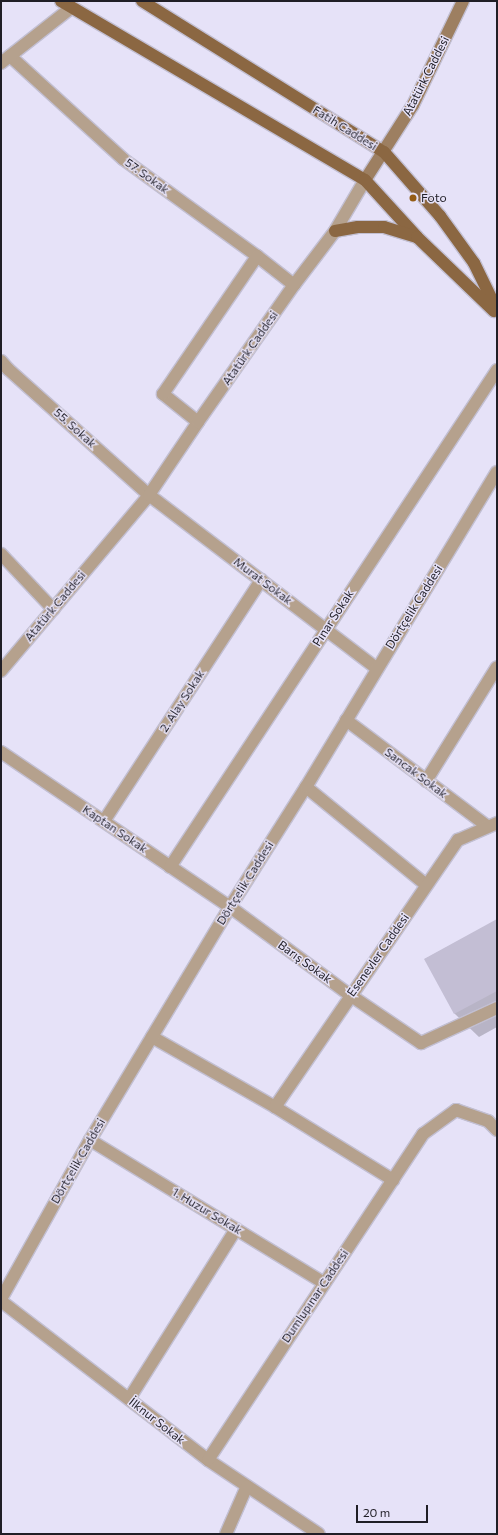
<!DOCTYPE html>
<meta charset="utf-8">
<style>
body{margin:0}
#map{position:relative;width:498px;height:1535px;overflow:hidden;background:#e6e2f8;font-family:Commissioner,sans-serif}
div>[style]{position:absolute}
.shadow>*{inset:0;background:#0003}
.building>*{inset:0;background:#c3bed4}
.roads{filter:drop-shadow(1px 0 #c2bfd2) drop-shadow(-1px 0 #c2bfd2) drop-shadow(0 1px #c2bfd2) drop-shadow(0 -1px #c2bfd2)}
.service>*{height:12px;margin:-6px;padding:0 6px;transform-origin:6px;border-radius:6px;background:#b5a18d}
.minor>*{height:12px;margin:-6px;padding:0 6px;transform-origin:6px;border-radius:6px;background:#b5a18d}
.tertiary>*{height:12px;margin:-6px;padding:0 6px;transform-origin:6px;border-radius:6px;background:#b5a18d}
.secondary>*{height:12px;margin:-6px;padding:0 6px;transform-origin:6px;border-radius:6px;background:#9d7f61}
.primary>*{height:12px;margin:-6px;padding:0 6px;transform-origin:6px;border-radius:6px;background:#8b6742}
.dots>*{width:11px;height:11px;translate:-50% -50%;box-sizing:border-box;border:2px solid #e6e2f8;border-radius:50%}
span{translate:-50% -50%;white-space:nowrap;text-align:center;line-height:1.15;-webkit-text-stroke:3px #e6e2f8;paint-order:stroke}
.street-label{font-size:12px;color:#201e26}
.poi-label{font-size:12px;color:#201e26}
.left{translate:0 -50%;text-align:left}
.frame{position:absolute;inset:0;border:2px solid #201e26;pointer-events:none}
.scale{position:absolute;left:356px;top:1505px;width:72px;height:18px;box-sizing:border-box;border:2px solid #201e26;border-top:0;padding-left:5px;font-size:12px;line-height:14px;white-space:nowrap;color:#201e26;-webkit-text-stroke:3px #e6e2f8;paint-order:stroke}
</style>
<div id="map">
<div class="shadow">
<div style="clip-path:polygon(497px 920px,497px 1027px,479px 1037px,455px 1014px,425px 959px)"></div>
</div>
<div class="building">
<div style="clip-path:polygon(497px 919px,497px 991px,454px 1014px,424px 959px)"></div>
</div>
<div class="roads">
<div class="service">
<div style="left:129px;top:1399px;width:201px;rotate:-57.8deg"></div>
</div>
<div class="minor">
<div style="left:10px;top:56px;width:153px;rotate:42.3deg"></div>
<div style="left:123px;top:159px;width:165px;rotate:35.9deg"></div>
<div style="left:257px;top:256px;width:47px;rotate:38.1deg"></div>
<div style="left:1px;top:63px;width:89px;rotate:-38.2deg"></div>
<div style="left:1px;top:361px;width:11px;rotate:49deg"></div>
<div style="left:8px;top:369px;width:189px;rotate:41.8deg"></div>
<div style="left:149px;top:495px;width:285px;rotate:37.3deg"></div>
<div style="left:198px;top:422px;width:45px;rotate:-141.3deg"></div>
<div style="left:163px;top:394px;width:167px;rotate:-55.7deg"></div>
<div style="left:1px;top:554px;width:76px;rotate:46.6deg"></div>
<div style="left:346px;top:720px;width:176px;rotate:36.9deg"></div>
<div style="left:1px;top:752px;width:277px;rotate:34.1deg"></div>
<div style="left:230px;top:907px;width:149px;rotate:36.3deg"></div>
<div style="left:350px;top:995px;width:86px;rotate:34.1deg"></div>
<div style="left:421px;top:1043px;width:84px;rotate:-24.7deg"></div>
<div style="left:426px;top:781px;width:134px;rotate:-58.1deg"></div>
<div style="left:306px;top:787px;width:155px;rotate:39.2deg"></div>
<div style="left:104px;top:821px;width:288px;rotate:-56.9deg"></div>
<div style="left:170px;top:867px;width:595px;rotate:-56.66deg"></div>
<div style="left:152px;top:1037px;width:142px;rotate:29.6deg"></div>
<div style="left:275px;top:1107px;width:139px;rotate:31.7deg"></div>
<div style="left:275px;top:1107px;width:324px;rotate:-55.6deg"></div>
<div style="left:458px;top:840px;width:43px;rotate:-23.6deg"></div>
<div style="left:90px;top:1140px;width:274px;rotate:31.4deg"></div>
<div style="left:1px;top:1301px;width:261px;rotate:37.5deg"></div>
<div style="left:208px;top:1460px;width:133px;rotate:33.7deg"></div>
<div style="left:208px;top:1460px;width:391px;rotate:-56.6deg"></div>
<div style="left:423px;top:1134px;width:41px;rotate:-36deg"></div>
<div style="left:456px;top:1110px;width:34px;rotate:19deg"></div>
<div style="left:488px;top:1121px;width:13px;rotate:45deg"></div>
<div style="left:226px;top:1534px;width:52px;rotate:-66.4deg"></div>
</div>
<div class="tertiary">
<div style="left:1px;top:671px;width:230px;rotate:-49.9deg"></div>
<div style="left:149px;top:495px;width:88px;rotate:-56.1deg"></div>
<div style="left:198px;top:422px;width:167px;rotate:-55deg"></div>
<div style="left:294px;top:285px;width:68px;rotate:-52.8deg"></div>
<div style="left:335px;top:231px;width:59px;rotate:-59.5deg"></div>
<div style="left:1px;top:1299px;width:182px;rotate:-60.8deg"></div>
<div style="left:90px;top:1140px;width:272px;rotate:-59deg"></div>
<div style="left:230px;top:907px;width:142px;rotate:-57.7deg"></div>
<div style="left:306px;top:787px;width:368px;rotate:-58.8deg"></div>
</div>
<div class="secondary">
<div style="left:365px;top:180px;width:89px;rotate:-57.4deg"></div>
<div style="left:413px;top:105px;width:115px;rotate:-64.3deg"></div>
</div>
<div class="primary">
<div style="left:61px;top:1px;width:353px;rotate:30.5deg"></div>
<div style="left:365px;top:180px;width:77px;rotate:47.6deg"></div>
<div style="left:142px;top:1px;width:285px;rotate:32deg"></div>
<div style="left:384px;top:152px;width:85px;rotate:48.8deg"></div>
<div style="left:440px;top:216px;width:58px;rotate:54.1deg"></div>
<div style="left:474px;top:263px;width:52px;rotate:63.9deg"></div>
<div style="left:335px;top:231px;width:23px;rotate:-10deg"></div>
<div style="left:358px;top:227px;width:26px"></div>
<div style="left:384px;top:227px;width:34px;rotate:17deg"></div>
<div style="left:417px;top:237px;width:107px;rotate:43.9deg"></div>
</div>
</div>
<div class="dots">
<div style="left:413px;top:198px;background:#945c16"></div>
</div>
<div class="street-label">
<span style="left:426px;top:76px;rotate:-63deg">Atatürk Caddesi</span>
<span style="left:345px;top:128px;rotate:32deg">Fatih Caddesi</span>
<span style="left:147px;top:176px;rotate:36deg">57. Sokak</span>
<span style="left:250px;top:348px;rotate:-55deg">Atatürk Caddesi</span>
<span style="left:75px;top:428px;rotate:42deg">55. Sokak</span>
<span style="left:263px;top:581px;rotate:37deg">Murat Sokak</span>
<span style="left:55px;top:606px;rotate:-50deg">Atatürk Caddesi</span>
<span style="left:414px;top:607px;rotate:-58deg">Dörtçelik Caddesi</span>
<span style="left:333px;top:618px;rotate:-57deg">Pınar Sokak</span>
<span style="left:182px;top:701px;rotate:-57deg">2. Alay Sokak</span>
<span style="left:416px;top:773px;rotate:37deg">Sancak Sokak</span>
<span style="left:115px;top:829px;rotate:34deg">Kaptan Sokak</span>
<span style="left:245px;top:883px;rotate:-58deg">Dörtçelik Caddesi</span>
<span style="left:378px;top:955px;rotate:-55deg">Esenevler Caddesi</span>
<span style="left:305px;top:962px;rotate:36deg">Barış Sokak</span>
<span style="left:78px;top:1161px;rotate:-60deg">Dörtçelik Caddesi</span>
<span style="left:207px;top:1211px;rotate:31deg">1. Huzur Sokak</span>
<span style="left:315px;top:1296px;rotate:-56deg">Dumlupınar Caddesi</span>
<span style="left:157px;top:1421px;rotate:38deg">İlknur Sokak</span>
</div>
<div class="poi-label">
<span class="left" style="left:421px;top:198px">Foto</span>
</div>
<div class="frame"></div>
<div class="scale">20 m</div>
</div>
